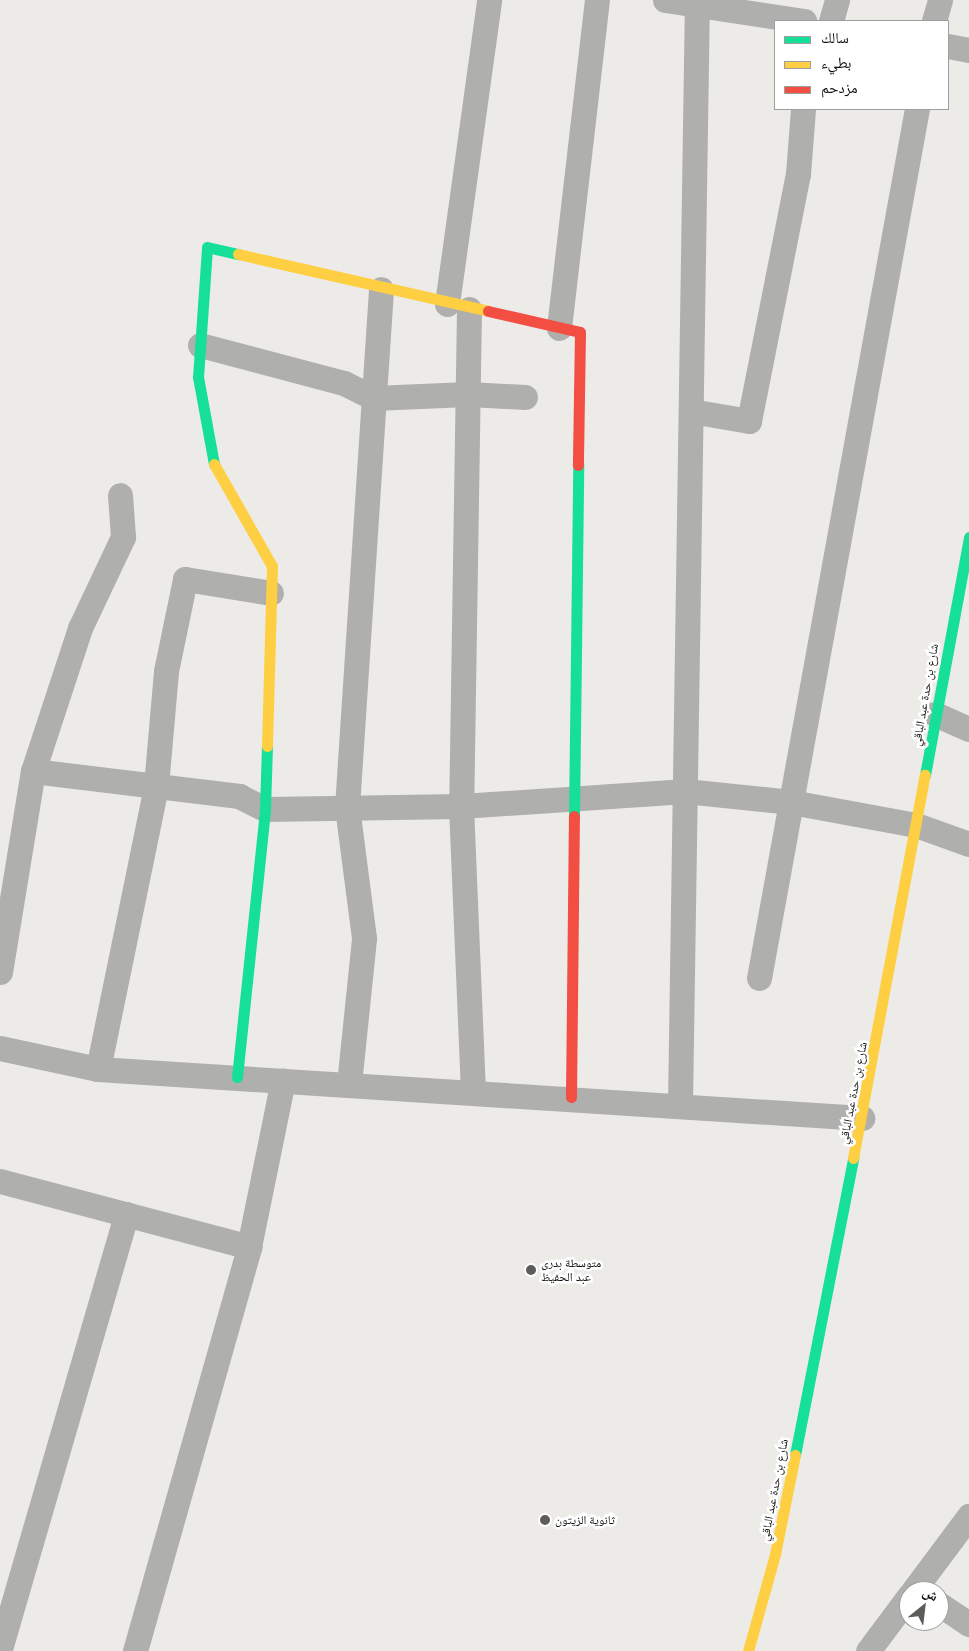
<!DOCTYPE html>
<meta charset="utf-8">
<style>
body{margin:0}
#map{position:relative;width:969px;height:1651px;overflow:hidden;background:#edebe8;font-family:"Golos Text","Noto Naskh Arabic",sans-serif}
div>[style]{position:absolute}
.street>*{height:25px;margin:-12.5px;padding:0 12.5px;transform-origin:12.5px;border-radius:12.5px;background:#afafae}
.fast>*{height:11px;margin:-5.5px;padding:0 5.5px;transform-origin:5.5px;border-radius:5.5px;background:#16e098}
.slow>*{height:11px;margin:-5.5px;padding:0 5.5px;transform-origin:5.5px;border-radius:5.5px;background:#ffcf43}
.jam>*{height:11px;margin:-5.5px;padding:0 5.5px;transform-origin:5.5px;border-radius:5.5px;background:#f24e42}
.dots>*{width:14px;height:14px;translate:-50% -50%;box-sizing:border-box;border:2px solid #fff;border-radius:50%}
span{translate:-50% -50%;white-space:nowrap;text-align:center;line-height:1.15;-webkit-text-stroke:5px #fff;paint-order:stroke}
.street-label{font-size:12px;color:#100f0e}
.poi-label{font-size:12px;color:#100f0e}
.left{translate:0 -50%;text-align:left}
.legend{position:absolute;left:774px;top:20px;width:175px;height:90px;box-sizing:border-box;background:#fff;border:1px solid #9f9f9f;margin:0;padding:6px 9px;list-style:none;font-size:15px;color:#100f0e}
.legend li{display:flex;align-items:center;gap:10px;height:25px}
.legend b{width:25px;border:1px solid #9f9f9f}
.north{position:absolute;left:899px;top:1581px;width:50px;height:50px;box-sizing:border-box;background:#fff;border:1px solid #9f9f9f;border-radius:50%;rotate:29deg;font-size:14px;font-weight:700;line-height:20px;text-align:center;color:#100f0e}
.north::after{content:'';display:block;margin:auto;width:18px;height:22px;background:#5d5c5a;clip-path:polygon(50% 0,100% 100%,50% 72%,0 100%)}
</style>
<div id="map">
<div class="street">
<div style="left:665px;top:0;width:141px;rotate:8.6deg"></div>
<div style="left:831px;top:21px;width:22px;rotate:-74deg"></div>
<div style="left:934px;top:21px;width:22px;rotate:-74deg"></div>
<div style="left:948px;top:46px;width:21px;rotate:11deg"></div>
<div style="left:447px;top:304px;width:307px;rotate:-82.1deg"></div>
<div style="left:469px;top:309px;width:497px;rotate:90.9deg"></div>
<div style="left:461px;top:806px;width:285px;rotate:87.6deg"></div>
<div style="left:559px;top:328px;width:330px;rotate:-83.4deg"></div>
<div style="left:200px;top:345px;width:149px;rotate:14.8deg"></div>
<div style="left:344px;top:383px;width:33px;rotate:27deg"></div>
<div style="left:373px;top:398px;width:95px;rotate:-2.4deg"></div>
<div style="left:468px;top:394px;width:57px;rotate:3deg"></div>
<div style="left:691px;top:411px;width:59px;rotate:9.8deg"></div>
<div style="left:749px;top:421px;width:252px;rotate:-78.8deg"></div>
<div style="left:798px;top:174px;width:65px;rotate:-85.6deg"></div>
<div style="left:935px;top:714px;width:37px;rotate:24deg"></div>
<div style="left:33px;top:771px;width:151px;rotate:-71.8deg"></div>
<div style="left:80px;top:628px;width:101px;rotate:-64.7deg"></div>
<div style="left:123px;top:537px;width:42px;rotate:-94.1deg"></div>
<div style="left:0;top:972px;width:204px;rotate:-80.7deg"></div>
<div style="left:33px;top:771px;width:208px;rotate:6.9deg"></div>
<div style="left:239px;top:796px;width:29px;rotate:27deg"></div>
<div style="left:265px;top:809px;width:196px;rotate:-0.9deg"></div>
<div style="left:461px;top:806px;width:225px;rotate:-3.8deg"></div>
<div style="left:685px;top:791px;width:107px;rotate:5.9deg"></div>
<div style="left:791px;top:802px;width:127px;rotate:10.4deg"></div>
<div style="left:916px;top:825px;width:56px;rotate:19.7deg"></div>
<div style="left:759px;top:978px;width:883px;rotate:-79.7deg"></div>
<div style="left:0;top:1048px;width:100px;rotate:12.1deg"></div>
<div style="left:98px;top:1069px;width:766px;rotate:3.67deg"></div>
<div style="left:98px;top:1069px;width:289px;rotate:-78.4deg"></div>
<div style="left:156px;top:786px;width:115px;rotate:-85deg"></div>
<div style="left:166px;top:671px;width:94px;rotate:-78.3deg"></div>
<div style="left:185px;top:579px;width:87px;rotate:9.2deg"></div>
<div style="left:349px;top:1084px;width:147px;rotate:-84.1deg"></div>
<div style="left:364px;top:938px;width:132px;rotate:-97.4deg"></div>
<div style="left:347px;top:807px;width:519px;rotate:-86.24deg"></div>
<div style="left:680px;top:1104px;width:1101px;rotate:-89.12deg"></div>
<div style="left:0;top:1181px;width:258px;rotate:14.8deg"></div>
<div style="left:913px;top:1591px;width:94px;rotate:-53.3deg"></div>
<div style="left:939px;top:1604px;width:36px;rotate:34deg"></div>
<div style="left:0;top:1649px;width:453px;rotate:-73.8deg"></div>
<div style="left:135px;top:1651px;width:420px;rotate:-74.2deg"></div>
<div style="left:249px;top:1247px;width:170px;rotate:-78.5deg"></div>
<div style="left:868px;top:1651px;width:69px;rotate:-53.3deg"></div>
</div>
<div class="fast">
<div style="left:214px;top:464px;width:88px;rotate:-100.4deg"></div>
<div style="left:198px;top:377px;width:130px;rotate:-86deg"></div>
<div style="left:207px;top:247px;width:32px;rotate:13deg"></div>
<div style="left:925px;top:775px;width:242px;rotate:-79.5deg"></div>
<div style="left:574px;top:816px;width:351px;rotate:-89.3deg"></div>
<div style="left:237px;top:1077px;width:269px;rotate:-84deg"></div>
<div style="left:265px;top:809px;width:63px;rotate:-88.2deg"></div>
<div style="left:795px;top:1455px;width:303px;rotate:-78.9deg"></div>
</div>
<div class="slow">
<div style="left:238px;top:254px;width:256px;rotate:12.8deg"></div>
<div style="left:214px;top:464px;width:117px;rotate:60.4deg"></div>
<div style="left:272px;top:566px;width:180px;rotate:91.6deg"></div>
<div style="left:853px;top:1158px;width:390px;rotate:-79.4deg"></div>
<div style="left:748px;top:1651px;width:101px;rotate:-74.4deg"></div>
<div style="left:775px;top:1554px;width:101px;rotate:-78.6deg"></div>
</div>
<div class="jam">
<div style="left:488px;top:311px;width:94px;rotate:12.9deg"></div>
<div style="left:580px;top:332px;width:133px;rotate:90.9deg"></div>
<div style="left:571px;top:1097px;width:281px;rotate:-89.4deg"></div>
</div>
<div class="dots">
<div style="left:531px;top:1270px;background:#5d5c5a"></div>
<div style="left:545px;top:1520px;background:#5d5c5a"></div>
</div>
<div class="street-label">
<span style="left:925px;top:695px;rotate:-80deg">شارع بن حدة عبد الباقي</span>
<span style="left:853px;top:1093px;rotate:-79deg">شارع بن حدة عبد الباقي</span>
<span style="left:774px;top:1490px;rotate:-79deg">شارع بن حدة عبد الباقي</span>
</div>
<div class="poi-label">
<span class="left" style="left:541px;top:1270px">متوسطة بدري<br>عبد الحفيظ</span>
<span class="left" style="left:555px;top:1520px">ثانوية الزيتون</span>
</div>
<ul class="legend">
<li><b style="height:6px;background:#16e098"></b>سالك</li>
<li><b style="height:6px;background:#ffcf43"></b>بطيء</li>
<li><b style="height:6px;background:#f24e42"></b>مزدحم</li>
</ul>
<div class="north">ش</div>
</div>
